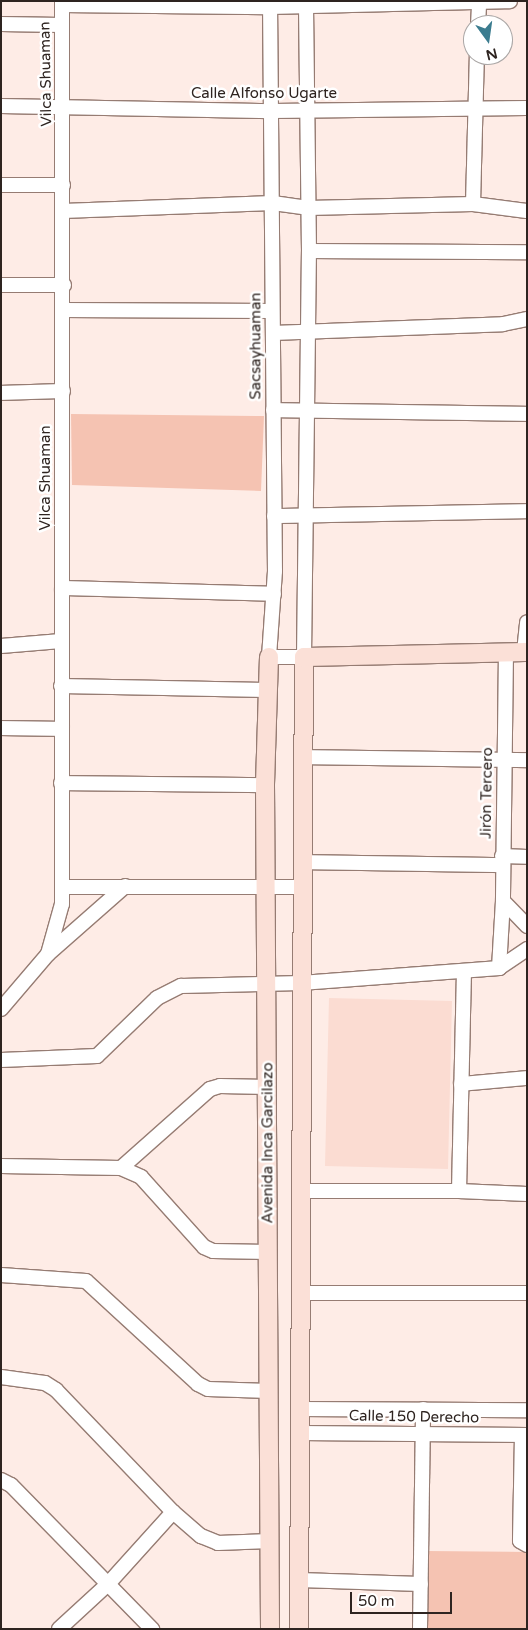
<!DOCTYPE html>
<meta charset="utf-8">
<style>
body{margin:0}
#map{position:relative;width:528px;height:1630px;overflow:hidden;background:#feece6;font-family:"Varela Round",sans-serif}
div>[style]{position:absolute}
.built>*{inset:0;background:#fbdcd2}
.green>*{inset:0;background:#f5c3b2}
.roads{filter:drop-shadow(1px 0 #967c73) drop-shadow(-1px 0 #967c73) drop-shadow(0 1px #967c73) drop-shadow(0 -1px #967c73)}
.minor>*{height:14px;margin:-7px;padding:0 7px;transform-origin:7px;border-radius:7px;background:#fff}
.major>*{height:18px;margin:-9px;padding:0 9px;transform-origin:9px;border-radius:9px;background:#fbe0d7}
span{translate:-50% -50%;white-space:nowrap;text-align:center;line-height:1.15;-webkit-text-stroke:5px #fff;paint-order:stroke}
.street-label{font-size:15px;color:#2e2420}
.frame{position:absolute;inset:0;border:2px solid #2e2420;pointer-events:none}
.north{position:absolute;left:463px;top:15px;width:50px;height:50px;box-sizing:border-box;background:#fff;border:1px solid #aba7a6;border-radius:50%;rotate:166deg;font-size:14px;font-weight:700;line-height:20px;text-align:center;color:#2e2420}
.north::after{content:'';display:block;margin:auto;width:18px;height:22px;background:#3b7c8f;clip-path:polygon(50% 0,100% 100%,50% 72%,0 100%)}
.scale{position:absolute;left:350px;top:1592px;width:102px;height:22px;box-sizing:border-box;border:2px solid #2e2420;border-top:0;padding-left:6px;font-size:15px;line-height:18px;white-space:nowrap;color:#2e2420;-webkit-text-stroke:4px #fff;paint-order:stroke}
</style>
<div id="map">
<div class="built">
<div style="clip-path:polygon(329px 998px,452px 1001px,448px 1169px,325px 1166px)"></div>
</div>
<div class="green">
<div style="clip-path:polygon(71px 414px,264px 416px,261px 491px,72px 485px)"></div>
<div style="clip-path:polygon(426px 1551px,527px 1552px,527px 1629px,424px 1629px)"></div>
</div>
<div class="roads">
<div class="minor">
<div style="left:270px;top:1px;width:570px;rotate:89.5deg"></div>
<div style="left:275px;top:571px;width:86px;rotate:94deg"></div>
<div style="left:269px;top:657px;width:35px"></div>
<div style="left:304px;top:657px;width:406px;rotate:-89.3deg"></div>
<div style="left:309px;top:251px;width:250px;rotate:-90.7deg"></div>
<div style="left:62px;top:5px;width:208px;rotate:0.6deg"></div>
<div style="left:270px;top:7px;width:240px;rotate:-1.4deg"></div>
<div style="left:1px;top:24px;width:60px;rotate:1deg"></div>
<div style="left:478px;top:25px;width:22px;rotate:-87deg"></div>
<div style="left:1px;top:106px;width:272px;rotate:1.1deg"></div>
<div style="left:273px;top:111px;width:254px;rotate:-0.7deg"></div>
<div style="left:1px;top:185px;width:62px"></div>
<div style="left:473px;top:204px;width:149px;rotate:-88.5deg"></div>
<div style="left:63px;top:211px;width:210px;rotate:-2.2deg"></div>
<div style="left:273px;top:203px;width:35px;rotate:8deg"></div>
<div style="left:308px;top:208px;width:165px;rotate:-1.4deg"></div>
<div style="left:473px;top:204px;width:54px;rotate:7.4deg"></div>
<div style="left:309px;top:251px;width:218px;rotate:0.3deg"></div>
<div style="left:1px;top:285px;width:63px"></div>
<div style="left:63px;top:310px;width:209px;rotate:0.3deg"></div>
<div style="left:273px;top:333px;width:230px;rotate:-2.2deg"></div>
<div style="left:503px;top:324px;width:25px;rotate:-12deg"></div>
<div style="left:1px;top:393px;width:62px;rotate:-1.8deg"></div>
<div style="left:273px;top:410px;width:254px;rotate:0.9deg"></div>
<div style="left:274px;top:516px;width:253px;rotate:-1.1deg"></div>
<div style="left:62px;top:588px;width:212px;rotate:1.6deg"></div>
<div style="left:1px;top:646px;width:60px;rotate:-4.8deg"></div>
<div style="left:506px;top:651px;width:250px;rotate:90.7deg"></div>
<div style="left:503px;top:901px;width:35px;rotate:46deg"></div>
<div style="left:524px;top:652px;width:30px;rotate:-84deg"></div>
<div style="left:61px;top:686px;width:205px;rotate:1.1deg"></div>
<div style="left:1px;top:728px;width:61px;rotate:0.9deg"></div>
<div style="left:303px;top:757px;width:224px;rotate:0.8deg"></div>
<div style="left:61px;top:783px;width:204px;rotate:0.6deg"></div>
<div style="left:502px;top:856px;width:25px;rotate:2deg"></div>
<div style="left:303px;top:862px;width:199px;rotate:0.9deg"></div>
<div style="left:62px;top:887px;width:241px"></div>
<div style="left:48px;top:954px;width:52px;rotate:-74.4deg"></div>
<div style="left:62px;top:904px;width:903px;rotate:-90deg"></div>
<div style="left:499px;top:968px;width:67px;rotate:-86.6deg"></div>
<div style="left:1px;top:1009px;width:72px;rotate:-49.5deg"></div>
<div style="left:48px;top:954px;width:103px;rotate:-41.4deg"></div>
<div style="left:1px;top:1060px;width:96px;rotate:-2.4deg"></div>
<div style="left:97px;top:1056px;width:83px;rotate:-44deg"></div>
<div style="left:157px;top:998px;width:27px;rotate:-27deg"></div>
<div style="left:181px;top:986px;width:120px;rotate:-1.4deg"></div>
<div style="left:301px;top:983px;width:199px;rotate:-4.3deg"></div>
<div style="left:499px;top:968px;width:34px;rotate:-34deg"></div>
<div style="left:461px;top:1084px;width:66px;rotate:-5.2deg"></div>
<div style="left:1px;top:1166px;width:120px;rotate:1deg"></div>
<div style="left:121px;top:1168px;width:119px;rotate:-41.6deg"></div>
<div style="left:210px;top:1089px;width:10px;rotate:-17deg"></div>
<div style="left:220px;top:1086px;width:48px;rotate:1.2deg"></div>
<div style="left:121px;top:1168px;width:22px;rotate:24deg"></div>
<div style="left:141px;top:1177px;width:94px;rotate:48deg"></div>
<div style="left:204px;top:1247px;width:10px;rotate:24deg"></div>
<div style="left:213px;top:1251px;width:56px;rotate:1deg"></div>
<div style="left:301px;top:1191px;width:158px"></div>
<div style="left:459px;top:1191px;width:68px;rotate:2.5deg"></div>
<div style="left:459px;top:1191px;width:220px;rotate:-88.7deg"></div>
<div style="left:1px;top:1275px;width:85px;rotate:4deg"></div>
<div style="left:86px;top:1281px;width:152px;rotate:42.6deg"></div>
<div style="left:198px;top:1384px;width:11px;rotate:27deg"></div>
<div style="left:208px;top:1389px;width:61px;rotate:1.9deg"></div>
<div style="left:301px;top:1293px;width:226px"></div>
<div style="left:1px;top:1377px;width:44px;rotate:7.8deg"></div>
<div style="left:45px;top:1383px;width:13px;rotate:32deg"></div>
<div style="left:56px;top:1390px;width:169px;rotate:46.2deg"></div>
<div style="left:173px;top:1512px;width:37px;rotate:41deg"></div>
<div style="left:201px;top:1536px;width:18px;rotate:22deg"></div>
<div style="left:218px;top:1543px;width:52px;rotate:-2.2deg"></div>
<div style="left:300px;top:1409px;width:227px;rotate:0.3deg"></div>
<div style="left:300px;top:1433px;width:227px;rotate:0.5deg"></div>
<div style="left:522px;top:1435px;width:106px;rotate:91.1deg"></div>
<div style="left:520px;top:1541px;width:8px;rotate:30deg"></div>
<div style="left:1px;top:1480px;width:11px;rotate:27deg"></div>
<div style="left:11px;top:1485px;width:202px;rotate:45.6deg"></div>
<div style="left:299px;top:1580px;width:122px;rotate:1.9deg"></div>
<div style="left:59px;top:1629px;width:67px;rotate:-42.6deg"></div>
<div style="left:108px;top:1584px;width:97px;rotate:-47.9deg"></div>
<div style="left:420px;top:1629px;width:220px;rotate:-89.2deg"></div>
</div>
<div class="major">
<div style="left:269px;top:657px;width:128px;rotate:91.8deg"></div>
<div style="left:265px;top:785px;width:844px;rotate:89.66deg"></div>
<div style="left:299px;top:1629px;width:972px;rotate:-89.71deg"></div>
<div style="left:304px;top:657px;width:223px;rotate:-1.3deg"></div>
</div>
</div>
<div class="street-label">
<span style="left:46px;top:74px;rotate:-91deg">Vilca Shuaman</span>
<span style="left:264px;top:94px">Calle Alfonso Ugarte</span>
<span style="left:256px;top:346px;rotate:-90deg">Sacsayhuaman</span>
<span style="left:46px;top:478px;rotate:-90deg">Vilca Shuaman</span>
<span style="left:487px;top:793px;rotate:-89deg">Jirón Tercero</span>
<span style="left:268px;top:1143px;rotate:-90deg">Avenida Inca Garcilazo</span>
<span style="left:414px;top:1417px;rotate:1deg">Calle 150 Derecho</span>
</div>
<div class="frame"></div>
<div class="north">N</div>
<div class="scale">50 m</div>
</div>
